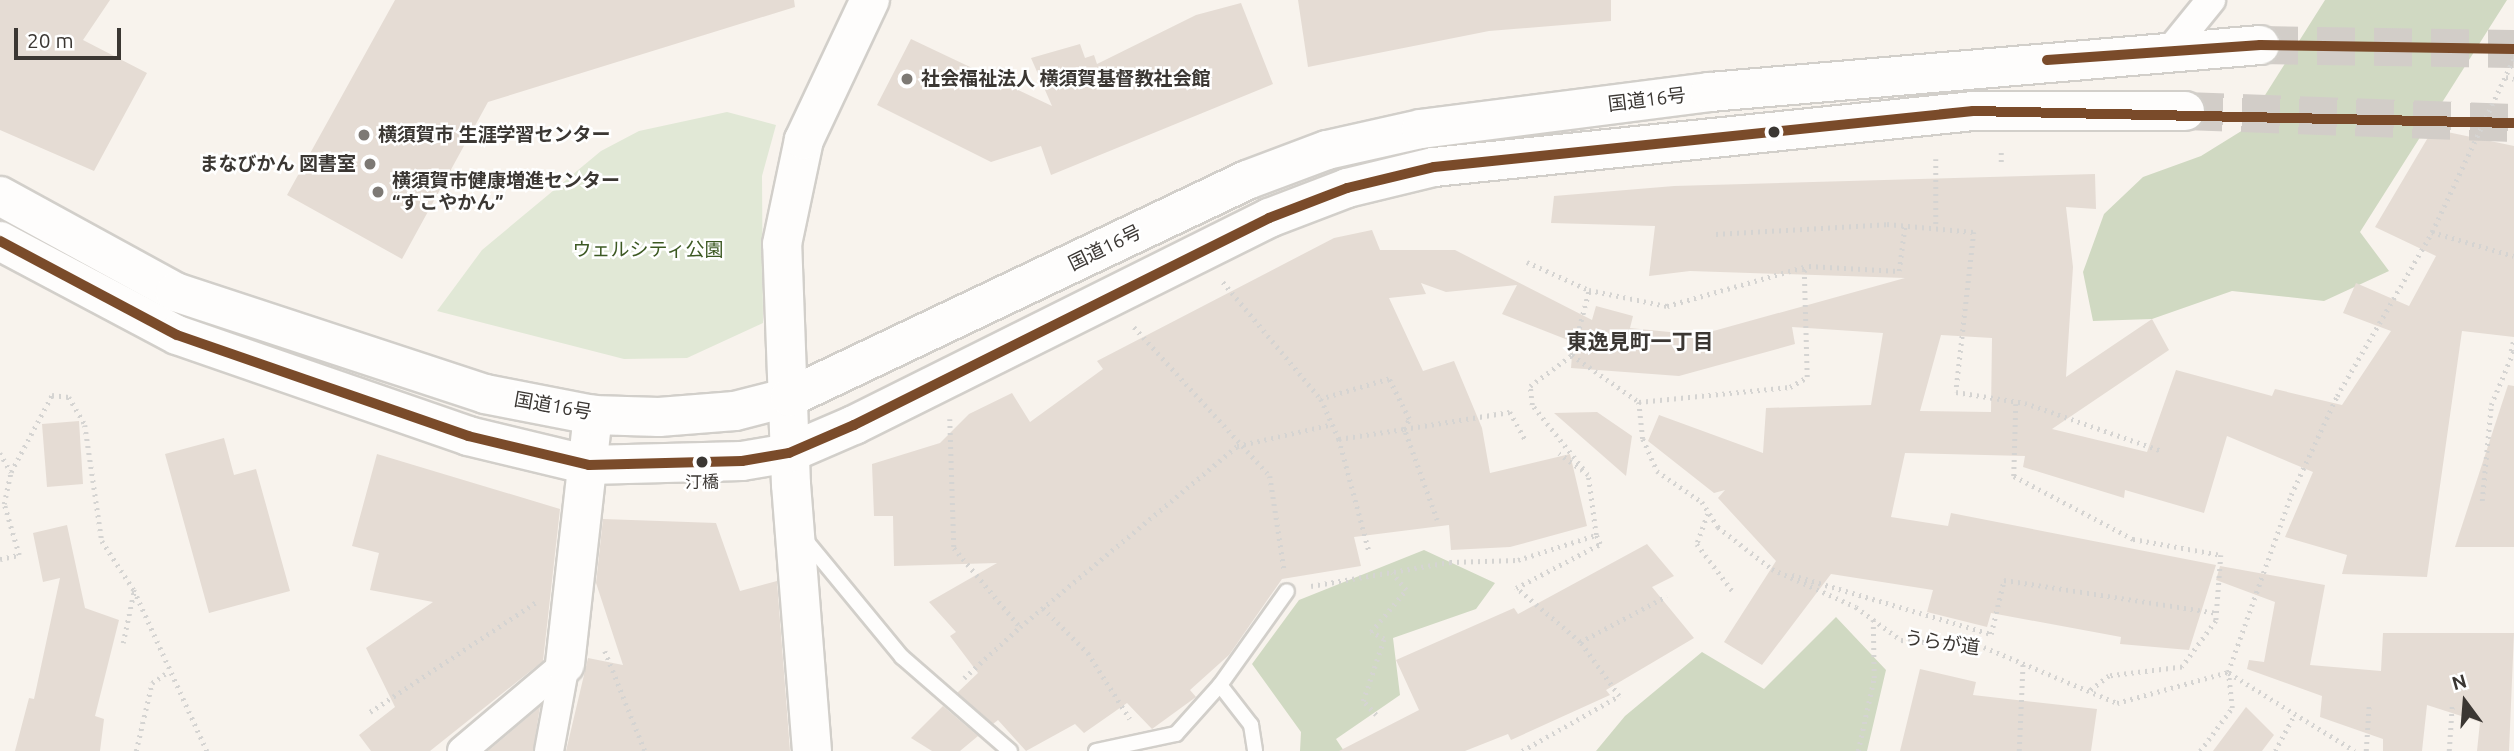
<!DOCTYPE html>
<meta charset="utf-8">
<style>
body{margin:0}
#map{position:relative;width:2514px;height:751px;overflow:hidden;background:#f8f3ed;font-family:Ubuntu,"Noto Sans JP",sans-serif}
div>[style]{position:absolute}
.green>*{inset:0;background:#e1e8d6}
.forest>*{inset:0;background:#d0d9c2}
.building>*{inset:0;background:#e5dcd4}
.highway-tunnel>*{height:38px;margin-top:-19px;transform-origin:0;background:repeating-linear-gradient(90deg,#d2cdc8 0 38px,transparent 0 57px)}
.path>*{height:4.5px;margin-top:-2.25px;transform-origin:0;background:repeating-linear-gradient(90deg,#d5d4d2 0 2px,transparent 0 7px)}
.roads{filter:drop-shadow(2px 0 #d2cfca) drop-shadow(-2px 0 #d2cfca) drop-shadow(0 2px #d2cfca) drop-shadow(0 -2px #d2cfca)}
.lane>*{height:14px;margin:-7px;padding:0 7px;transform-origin:7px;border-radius:7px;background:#fefdfc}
.street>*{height:28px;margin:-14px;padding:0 14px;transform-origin:14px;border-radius:14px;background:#fefdfc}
.secondary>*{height:38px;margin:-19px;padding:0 19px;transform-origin:19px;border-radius:19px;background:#fefdfc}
.highway>*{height:38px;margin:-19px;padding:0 19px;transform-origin:19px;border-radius:19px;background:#fefdfc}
.bus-1>*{height:10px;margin:-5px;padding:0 5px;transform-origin:5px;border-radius:5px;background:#7a4b2a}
.dots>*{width:19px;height:19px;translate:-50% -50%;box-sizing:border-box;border:4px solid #fff;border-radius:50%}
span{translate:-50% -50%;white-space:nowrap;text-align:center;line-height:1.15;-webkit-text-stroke:5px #fff;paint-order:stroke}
.bus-label{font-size:17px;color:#3b3733}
.poi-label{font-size:19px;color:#3b3733;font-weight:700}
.left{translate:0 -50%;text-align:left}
.right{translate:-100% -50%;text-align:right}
.street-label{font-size:19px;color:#3b3733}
.park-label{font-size:19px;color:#3d5923}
.neighbourhood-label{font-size:21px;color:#3b3733;font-weight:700}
.north{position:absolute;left:2430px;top:667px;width:70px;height:70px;-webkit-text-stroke:5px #fff;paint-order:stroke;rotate:344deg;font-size:19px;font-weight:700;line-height:28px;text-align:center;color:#3b3733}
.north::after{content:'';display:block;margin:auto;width:24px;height:32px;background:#3b3733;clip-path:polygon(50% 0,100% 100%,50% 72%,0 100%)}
.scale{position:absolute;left:14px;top:28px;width:107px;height:32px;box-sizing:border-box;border:4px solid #3b3733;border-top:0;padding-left:9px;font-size:21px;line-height:24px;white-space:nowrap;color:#3b3733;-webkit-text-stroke:5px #fff;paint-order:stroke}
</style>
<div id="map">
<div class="green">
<div style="clip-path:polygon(727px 112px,776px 125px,762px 176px,763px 323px,687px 358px,624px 359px,437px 311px,482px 250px,601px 151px,639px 131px)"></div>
</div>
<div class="forest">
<div style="clip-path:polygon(2325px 0,2507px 0,2360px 232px,2389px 271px,2324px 301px,2232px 291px,2152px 319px,2093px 321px,2083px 272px,2104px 214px,2143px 177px,2201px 156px,2243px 130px)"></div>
<div style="clip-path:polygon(1424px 550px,1495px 583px,1476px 609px,1393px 638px,1400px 695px,1336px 739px,1344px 751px,1300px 751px,1301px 732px,1252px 664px,1299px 600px)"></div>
<div style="clip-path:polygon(1836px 617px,1886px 670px,1867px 751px,1596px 751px,1625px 716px,1702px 652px,1764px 689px)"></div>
</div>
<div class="building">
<div style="clip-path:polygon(0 0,110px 0,83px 40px,147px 73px,94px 171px,0 130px)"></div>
<div style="clip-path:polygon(395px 0,794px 0,795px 7px,488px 102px,402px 259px,287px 195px)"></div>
<div style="clip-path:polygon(1298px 0,1611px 0,1611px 21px,1489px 31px,1308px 67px)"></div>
<div style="clip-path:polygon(1241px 3px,1273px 84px,1051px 175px,1041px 146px,991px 162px,877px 105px,911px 39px,1052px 106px,1031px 58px,1080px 44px,1085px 58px,1094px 55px,1097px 64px,1196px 15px)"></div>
<div style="clip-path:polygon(evenodd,2433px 129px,2514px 146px,2514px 337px,2462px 331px,2427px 577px,2342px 574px,2347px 555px,2285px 537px,2313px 472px,2227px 436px,2204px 513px,2125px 490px,2124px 498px,2023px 467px,2025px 456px,1905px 453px,1891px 517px,1948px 526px,1951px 513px,2216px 565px,2189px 650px,2120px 644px,2121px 637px,1991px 613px,1987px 627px,1927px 612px,1933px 590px,1831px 574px,1762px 665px,1724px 642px,1776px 561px,1718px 498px,1725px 490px,1714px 493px,1648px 441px,1659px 415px,1763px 453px,1766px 408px,1871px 405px,1883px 333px,1792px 327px,1795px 344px,1679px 376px,1571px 368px,1573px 342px,1502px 314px,1517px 285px,1446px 292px,1421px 283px,1426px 294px,1389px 298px,1423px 371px,1454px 361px,1482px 428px,1490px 473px,1570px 454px,1587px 526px,1510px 547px,1451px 550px,1449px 525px,1354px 537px,1361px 566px,1282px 579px,1229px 655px,1190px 690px,1196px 697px,1152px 729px,1127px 703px,1084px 733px,1075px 724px,1026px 751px,998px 720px,993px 724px,957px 693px,978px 673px,950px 636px,956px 632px,929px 602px,997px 563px,894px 566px,893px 516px,874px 516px,872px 464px,940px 443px,969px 414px,1012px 393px,1030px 422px,1103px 369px,1097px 361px,1334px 238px,1372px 230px,1380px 250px,1455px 250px,1592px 320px,1596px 306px,1633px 316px,1630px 328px,1699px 335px,1905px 278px,1690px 271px,1649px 276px,1655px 226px,1551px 223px,1554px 196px,1674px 186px,2095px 174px,2096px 209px,2066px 207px,2073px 267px,2066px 377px,2152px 319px,2169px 350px,2052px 429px,2147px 452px,2176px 370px,2272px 396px,2275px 389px,2342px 405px,2391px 331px,2343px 313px,2356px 283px,2409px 306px,2436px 256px,2375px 227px,2433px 129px,1941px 335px,1992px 338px,1991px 412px,1920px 411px,1941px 335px)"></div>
<div style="clip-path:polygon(2508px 385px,2514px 386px,2514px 547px,2455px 547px)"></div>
<div style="clip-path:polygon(1597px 412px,1632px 436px,1626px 476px,1554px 413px)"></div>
<div style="clip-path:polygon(79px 421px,83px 484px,47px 487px,42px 424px)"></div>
<div style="clip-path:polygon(224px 438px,234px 475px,256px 469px,290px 591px,209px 613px,165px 454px)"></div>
<div style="clip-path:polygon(377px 454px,560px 509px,543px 661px,430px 751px,371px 751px,359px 735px,395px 707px,366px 648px,433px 602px,370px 590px,379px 553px,352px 546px)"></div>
<div style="clip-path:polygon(603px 519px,716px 523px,740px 591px,777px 581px,790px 751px,566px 751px,588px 658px,623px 665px,596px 583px)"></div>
<div style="clip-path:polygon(67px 525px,85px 608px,119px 620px,95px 716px,104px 719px,100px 751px,15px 751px,29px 698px,34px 699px,60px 578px,43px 582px,33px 533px)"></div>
<div style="clip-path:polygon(1647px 544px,1674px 576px,1652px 587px,1694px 638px,1606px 690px,1610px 695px,1511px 740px,1508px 734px,1465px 751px,1339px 751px,1419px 710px,1396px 660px,1514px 608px,1518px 614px)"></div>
<div style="clip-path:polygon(2220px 566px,2325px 585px,2310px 665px,2381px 671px,2383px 633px,2514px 633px,2509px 751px,2477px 751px,2480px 722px,2427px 705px,2422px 751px,2383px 751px,2383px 739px,2320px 717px,2322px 696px,2247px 669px,2249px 660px,2264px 662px,2275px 602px,2216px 580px)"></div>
<div style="clip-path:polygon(1920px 669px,1976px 682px,1973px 695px,2097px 709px,2091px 751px,1900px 751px)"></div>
<div style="clip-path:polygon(943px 706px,978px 736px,960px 751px,932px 751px,911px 738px)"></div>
<div style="clip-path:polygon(540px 707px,533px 751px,488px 751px)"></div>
<div style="clip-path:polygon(2246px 707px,2274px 735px,2262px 751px,2213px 751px)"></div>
</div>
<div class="highway-tunnel">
<div style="left:2260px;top:45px;width:254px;rotate:0.9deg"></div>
<div style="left:2185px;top:111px;width:329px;rotate:2.1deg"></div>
</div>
<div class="path">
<div style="left:2506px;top:77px;width:8px;rotate:14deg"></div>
<div style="left:1936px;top:159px;width:66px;rotate:90deg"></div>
<div style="left:2001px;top:162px;width:14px;rotate:-90deg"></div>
<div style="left:2432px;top:232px;width:85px;rotate:16.3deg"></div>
<div style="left:1716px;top:234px;width:171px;rotate:-3.3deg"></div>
<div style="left:1887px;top:224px;width:87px;rotate:5.3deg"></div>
<div style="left:1974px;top:232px;width:161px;rotate:96.4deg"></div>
<div style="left:1956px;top:392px;width:70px;rotate:9.1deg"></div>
<div style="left:2025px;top:403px;width:145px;rotate:19.3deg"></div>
<div style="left:1527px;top:262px;width:68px;rotate:24.3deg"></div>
<div style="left:1589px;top:290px;width:80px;rotate:11.6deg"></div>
<div style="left:1667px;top:306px;width:146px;rotate:-15.9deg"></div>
<div style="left:1223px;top:282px;width:153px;rotate:50.1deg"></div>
<div style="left:1321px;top:399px;width:44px;rotate:65.8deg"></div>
<div style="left:1339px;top:439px;width:66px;rotate:-8.7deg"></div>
<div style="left:1404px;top:429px;width:11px;rotate:-63deg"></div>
<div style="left:1409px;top:419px;width:45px;rotate:-116.6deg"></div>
<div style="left:1389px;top:379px;width:71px;rotate:163.6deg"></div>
<div style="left:1134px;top:327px;width:202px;rotate:47.6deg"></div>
<div style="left:1270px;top:476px;width:94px;rotate:81.4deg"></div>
<div style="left:2511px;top:351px;width:13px;rotate:-77deg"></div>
<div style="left:1572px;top:355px;width:82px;rotate:35deg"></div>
<div style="left:1639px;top:402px;width:37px;rotate:84deg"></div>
<div style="left:1643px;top:439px;width:35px;rotate:66deg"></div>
<div style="left:1657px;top:471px;width:55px;rotate:34.6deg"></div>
<div style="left:1702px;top:502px;width:30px;rotate:57deg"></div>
<div style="left:1718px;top:527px;width:68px;rotate:37.9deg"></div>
<div style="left:1772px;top:569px;width:92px;rotate:24.3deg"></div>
<div style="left:1856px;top:607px;width:56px;rotate:36.3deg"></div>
<div style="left:1901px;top:640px;width:83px;rotate:4.8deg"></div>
<div style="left:1984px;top:647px;width:144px;rotate:22.8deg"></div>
<div style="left:2117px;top:703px;width:115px;rotate:-15.6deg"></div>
<div style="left:1639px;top:402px;width:152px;rotate:-5.7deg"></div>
<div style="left:1790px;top:387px;width:20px;rotate:-30deg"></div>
<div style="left:1807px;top:377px;width:106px;rotate:-91.6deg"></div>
<div style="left:1804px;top:271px;width:7px;rotate:-45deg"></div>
<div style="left:1809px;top:266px;width:90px;rotate:3.2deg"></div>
<div style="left:1899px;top:271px;width:47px;rotate:-82.7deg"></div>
<div style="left:2016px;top:404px;width:72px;rotate:91.6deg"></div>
<div style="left:2014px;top:476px;width:135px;rotate:27.9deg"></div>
<div style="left:2133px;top:539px;width:89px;rotate:10.3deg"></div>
<div style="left:2221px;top:555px;width:66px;rotate:94.3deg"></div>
<div style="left:2216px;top:621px;width:57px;rotate:126.5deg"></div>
<div style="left:2182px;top:667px;width:74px;rotate:173deg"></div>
<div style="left:2109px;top:676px;width:24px;rotate:142deg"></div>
<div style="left:950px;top:419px;width:129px;rotate:88.2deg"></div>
<div style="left:954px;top:548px;width:103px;rotate:50.1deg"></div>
<div style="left:1020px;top:627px;width:283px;rotate:-39.8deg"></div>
<div style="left:1237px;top:446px;width:98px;rotate:-12.9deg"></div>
<div style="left:1339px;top:439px;width:116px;rotate:75deg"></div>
<div style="left:0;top:453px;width:22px;rotate:60deg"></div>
<div style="left:1583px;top:469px;width:82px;rotate:-128.6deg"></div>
<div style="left:1532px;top:405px;width:19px;rotate:-96deg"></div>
<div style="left:1530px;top:386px;width:52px;rotate:-36.4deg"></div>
<div style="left:1572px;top:355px;width:67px;rotate:-75.3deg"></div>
<div style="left:2482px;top:501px;width:96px;rotate:-84.6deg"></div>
<div style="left:2491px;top:405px;width:60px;rotate:-67.3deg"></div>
<div style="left:1708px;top:514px;width:32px;rotate:110deg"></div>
<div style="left:1697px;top:544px;width:61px;rotate:52.9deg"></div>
<div style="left:1437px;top:520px;width:97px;rotate:-109.9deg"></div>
<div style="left:1404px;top:429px;width:107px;rotate:-9.1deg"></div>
<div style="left:1510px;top:412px;width:31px;rotate:61deg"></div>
<div style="left:0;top:559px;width:19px;rotate:-12deg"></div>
<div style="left:19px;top:555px;width:53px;rotate:-106.4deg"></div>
<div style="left:4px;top:504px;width:33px;rotate:-78deg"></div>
<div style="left:11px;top:472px;width:87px;rotate:-62deg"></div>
<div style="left:52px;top:395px;width:17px;rotate:7deg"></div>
<div style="left:69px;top:397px;width:32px;rotate:60deg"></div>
<div style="left:85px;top:425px;width:117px;rotate:81.7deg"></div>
<div style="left:102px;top:541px;width:59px;rotate:56.9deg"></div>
<div style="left:134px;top:590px;width:177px;rotate:65.6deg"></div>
<div style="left:1792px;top:575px;width:208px;rotate:16.5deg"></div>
<div style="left:1991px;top:634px;width:56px;rotate:-76.5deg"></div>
<div style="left:2004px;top:580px;width:215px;rotate:8.8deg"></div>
<div style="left:1311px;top:586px;width:141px;rotate:-9.8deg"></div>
<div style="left:1450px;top:562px;width:68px;rotate:-1.7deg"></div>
<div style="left:1518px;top:560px;width:82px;rotate:-17.8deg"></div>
<div style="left:1596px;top:535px;width:61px;rotate:-97.6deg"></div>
<div style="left:1588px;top:475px;width:36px;rotate:-144deg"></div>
<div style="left:1043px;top:608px;width:64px;rotate:45deg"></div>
<div style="left:1088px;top:653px;width:78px;rotate:57.5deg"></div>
<div style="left:1580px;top:642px;width:98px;rotate:-27.9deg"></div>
<div style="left:123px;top:643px;width:53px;rotate:-78.1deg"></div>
<div style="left:605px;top:651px;width:108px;rotate:68.2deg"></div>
<div style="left:2229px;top:673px;width:148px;rotate:31.8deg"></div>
<div style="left:964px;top:678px;width:76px;rotate:-42.3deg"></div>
<div style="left:370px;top:712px;width:199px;rotate:-33.5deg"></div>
<div style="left:1376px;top:715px;width:19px;rotate:-133deg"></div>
<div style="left:1363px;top:701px;width:65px;rotate:-71.3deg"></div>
<div style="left:1384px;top:639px;width:15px;rotate:-152deg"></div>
<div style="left:1371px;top:632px;width:55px;rotate:-50.2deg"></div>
<div style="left:1406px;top:590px;width:22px;rotate:-129deg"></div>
<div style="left:136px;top:751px;width:70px;rotate:-76.8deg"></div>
<div style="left:152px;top:683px;width:19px;rotate:-35deg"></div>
<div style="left:1522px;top:751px;width:112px;rotate:-29.6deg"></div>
<div style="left:1619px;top:696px;width:67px;rotate:-125.8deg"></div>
<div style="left:1580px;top:642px;width:84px;rotate:-139.8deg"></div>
<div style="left:1516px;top:588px;width:95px;rotate:-27.6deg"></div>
<div style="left:1600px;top:544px;width:10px;rotate:-114deg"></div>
<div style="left:1858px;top:751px;width:75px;rotate:-77.6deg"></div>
<div style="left:1874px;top:678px;width:58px;rotate:-91deg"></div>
<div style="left:2019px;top:751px;width:90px;rotate:-87.5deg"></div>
<div style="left:2200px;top:751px;width:54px;rotate:-53.3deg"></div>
<div style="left:2232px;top:708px;width:36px;rotate:-96deg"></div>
<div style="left:2228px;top:672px;width:188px;rotate:-70.4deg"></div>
<div style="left:2291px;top:495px;width:109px;rotate:-65.1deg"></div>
<div style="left:2337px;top:396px;width:190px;rotate:-59.9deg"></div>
<div style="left:2432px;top:232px;width:192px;rotate:-64.8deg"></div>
<div style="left:2275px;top:751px;width:38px;rotate:-62deg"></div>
<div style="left:2366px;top:751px;width:46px;rotate:-86.3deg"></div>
<div style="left:2449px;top:751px;width:45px;rotate:-86.2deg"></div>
</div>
<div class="roads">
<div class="lane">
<div style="left:803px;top:537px;width:156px;rotate:50.5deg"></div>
<div style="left:902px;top:657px;width:143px;rotate:41deg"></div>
<div style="left:1220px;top:685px;width:51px;rotate:52.2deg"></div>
<div style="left:1251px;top:725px;width:26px;rotate:81deg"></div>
<div style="left:1096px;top:751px;width:82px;rotate:-12deg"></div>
<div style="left:1176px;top:734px;width:66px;rotate:-48.1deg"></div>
<div style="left:1220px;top:685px;width:115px;rotate:-54.5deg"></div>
</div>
<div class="street">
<div style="left:2172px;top:48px;width:62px;rotate:-50.9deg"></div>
<div style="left:462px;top:751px;width:135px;rotate:-40.2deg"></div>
<div style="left:549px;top:751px;width:88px;rotate:-79.6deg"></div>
</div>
<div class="secondary">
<div style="left:565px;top:664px;width:251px;rotate:-83.6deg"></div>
<div style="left:812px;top:751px;width:267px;rotate:-94.5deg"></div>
<div style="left:791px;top:485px;width:241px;rotate:-92.1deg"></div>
<div style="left:782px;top:244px;width:106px;rotate:-78.1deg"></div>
<div style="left:804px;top:140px;width:155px;rotate:-64.8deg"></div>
</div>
<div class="highway">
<div style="left:0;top:196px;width:200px;rotate:28.7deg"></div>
<div style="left:175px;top:292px;width:326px;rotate:18.2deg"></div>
<div style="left:485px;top:394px;width:110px;rotate:11deg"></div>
<div style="left:593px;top:415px;width:66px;rotate:1.7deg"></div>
<div style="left:659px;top:417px;width:76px;rotate:-4.5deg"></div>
<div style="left:735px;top:411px;width:57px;rotate:-14.3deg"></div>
<div style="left:790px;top:397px;width:506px;rotate:-25.4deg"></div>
<div style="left:1247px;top:180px;width:85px;rotate:-20.6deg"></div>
<div style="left:1327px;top:150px;width:96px;rotate:-12.6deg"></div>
<div style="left:1421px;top:129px;width:291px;rotate:-7.3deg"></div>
<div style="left:1710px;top:92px;width:552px;rotate:-4.88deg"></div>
<div style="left:0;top:241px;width:200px;rotate:28deg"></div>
<div style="left:177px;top:335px;width:308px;rotate:19.1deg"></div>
<div style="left:468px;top:436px;width:124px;rotate:13.5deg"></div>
<div style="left:589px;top:465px;width:153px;rotate:-1.5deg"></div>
<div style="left:742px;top:461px;width:48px;rotate:-9.7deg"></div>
<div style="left:789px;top:453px;width:71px;rotate:-23.3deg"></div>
<div style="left:854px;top:425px;width:464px;rotate:-26.5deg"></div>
<div style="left:1269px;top:218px;width:84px;rotate:-21deg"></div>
<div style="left:1347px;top:188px;width:89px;rotate:-13.6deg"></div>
<div style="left:1434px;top:167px;width:542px;rotate:-5.93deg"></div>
<div style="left:1973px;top:111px;width:212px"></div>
</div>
</div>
<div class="bus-1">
<div style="left:2047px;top:60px;width:214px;rotate:-4deg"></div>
<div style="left:2260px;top:45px;width:254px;rotate:0.9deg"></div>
<div style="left:0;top:241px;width:200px;rotate:28deg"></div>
<div style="left:177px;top:335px;width:308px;rotate:19.1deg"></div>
<div style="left:468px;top:436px;width:124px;rotate:13.5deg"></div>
<div style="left:589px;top:465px;width:153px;rotate:-1.5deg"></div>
<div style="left:742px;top:461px;width:48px;rotate:-9.7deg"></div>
<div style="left:789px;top:453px;width:71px;rotate:-23.3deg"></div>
<div style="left:854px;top:425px;width:464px;rotate:-26.5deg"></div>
<div style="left:1269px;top:218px;width:84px;rotate:-21deg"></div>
<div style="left:1347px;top:188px;width:89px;rotate:-13.6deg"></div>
<div style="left:1434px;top:167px;width:542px;rotate:-5.93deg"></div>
<div style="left:1973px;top:111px;width:541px;rotate:1.27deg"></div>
</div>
<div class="dots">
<div style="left:907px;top:79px;background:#7d7974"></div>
<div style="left:1774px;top:132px;background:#3b3733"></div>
<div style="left:364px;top:135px;background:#7d7974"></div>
<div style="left:370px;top:164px;background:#7d7974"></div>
<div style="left:378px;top:192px;background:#7d7974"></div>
<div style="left:702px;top:462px;background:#3b3733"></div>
</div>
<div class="bus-label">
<span style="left:702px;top:482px">汀橋</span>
</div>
<div class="poi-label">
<span class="left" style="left:921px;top:79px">社会福祉法人 横須賀基督教社会館</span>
<span class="left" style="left:378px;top:135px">横須賀市 生涯学習センター</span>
<span class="right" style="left:356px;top:164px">まなびかん 図書室</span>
<span class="left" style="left:392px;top:192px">横須賀市健康増進センター<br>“すこやかん”</span>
</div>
<div class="street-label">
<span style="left:1647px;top:100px;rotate:-7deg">国道16号</span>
<span style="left:1105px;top:248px;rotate:-26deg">国道16号</span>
<span style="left:553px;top:406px;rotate:10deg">国道16号</span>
<span style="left:1942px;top:643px;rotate:8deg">うらが道</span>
</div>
<div class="park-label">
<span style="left:648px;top:250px">ウェルシティ公園</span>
</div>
<div class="neighbourhood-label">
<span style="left:1640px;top:341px">東逸見町一丁目</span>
</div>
<div class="north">N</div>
<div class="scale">20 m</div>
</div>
